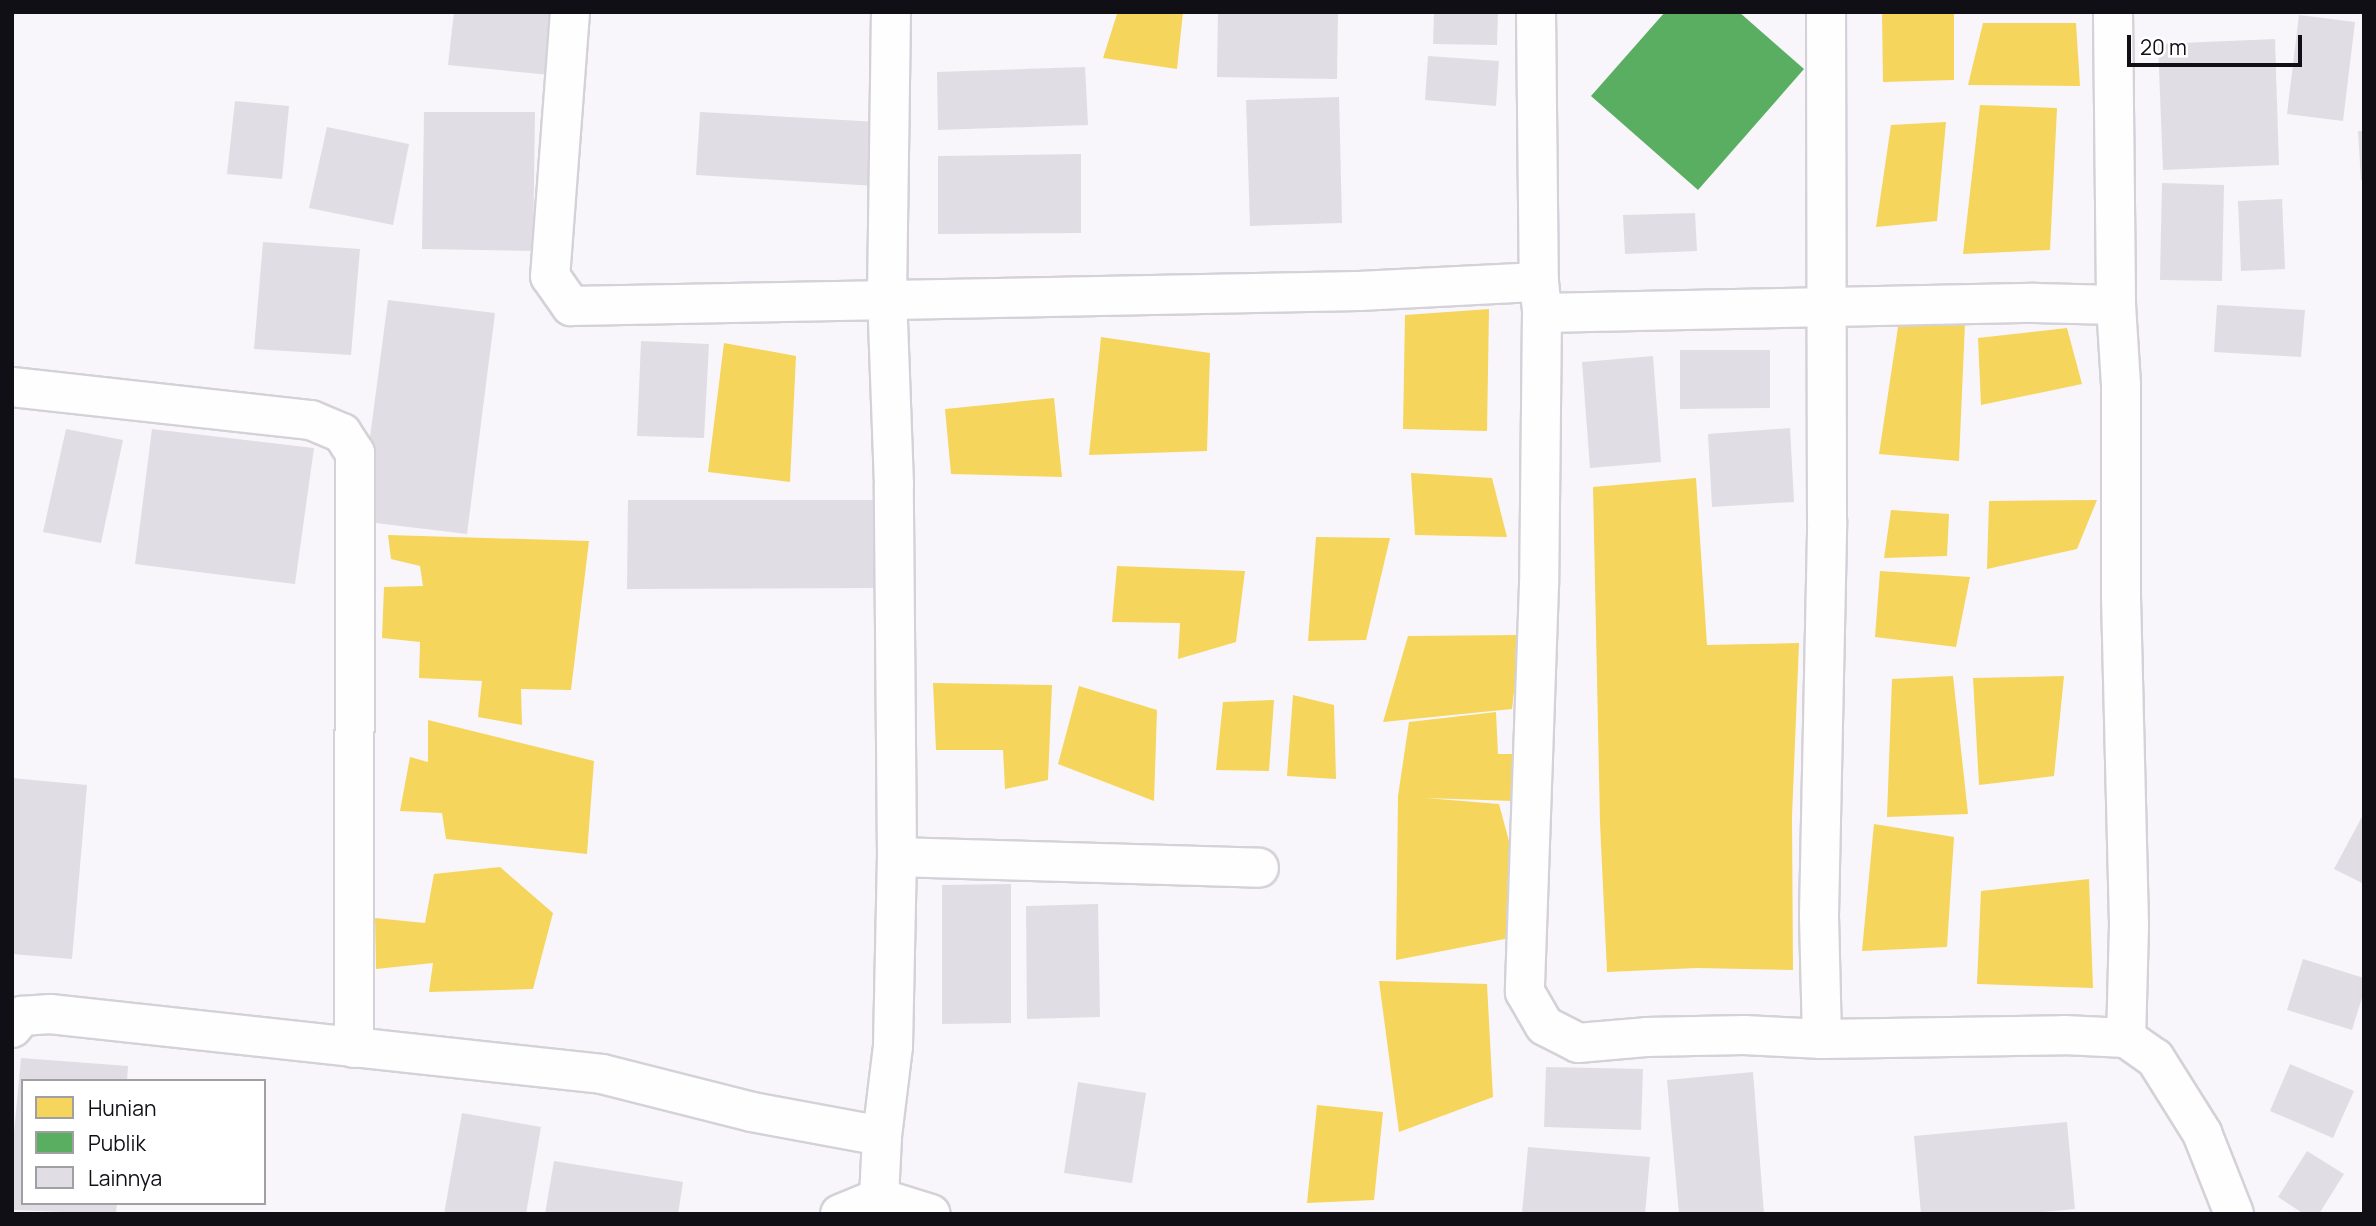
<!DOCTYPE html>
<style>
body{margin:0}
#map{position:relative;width:2376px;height:1226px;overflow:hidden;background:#f8f6fb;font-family:Manrope,sans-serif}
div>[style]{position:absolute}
.homes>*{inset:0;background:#f6d55c}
.public>*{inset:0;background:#5aae61}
.building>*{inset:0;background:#e0dee4}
.roads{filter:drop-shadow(2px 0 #d4d2d8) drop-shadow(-2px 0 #d4d2d8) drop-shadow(0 2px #d4d2d8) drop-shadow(0 -2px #d4d2d8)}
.street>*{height:38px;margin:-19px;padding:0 19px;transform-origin:19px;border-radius:19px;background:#fefefe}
span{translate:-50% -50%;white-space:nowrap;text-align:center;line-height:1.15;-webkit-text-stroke:7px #fff;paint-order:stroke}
.frame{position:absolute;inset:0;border:14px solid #110f16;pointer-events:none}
.legend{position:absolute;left:21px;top:1079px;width:245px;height:126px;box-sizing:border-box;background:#fff;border:2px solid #a09fa2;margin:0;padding:9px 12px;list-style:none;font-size:21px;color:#110f16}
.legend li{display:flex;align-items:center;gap:14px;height:35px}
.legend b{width:35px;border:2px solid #a09fa2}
.scale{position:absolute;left:2127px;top:35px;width:175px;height:32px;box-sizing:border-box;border:4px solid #110f16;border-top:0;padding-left:9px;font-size:21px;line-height:24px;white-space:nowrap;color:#110f16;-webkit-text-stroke:5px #fff;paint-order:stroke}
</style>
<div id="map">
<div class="homes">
<div style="clip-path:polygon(1183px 12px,1177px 69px,1103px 58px,1117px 14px)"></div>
<div style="clip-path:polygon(1882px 12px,1954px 12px,1954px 80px,1883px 82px)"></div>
<div style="clip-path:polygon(1983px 23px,2076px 23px,2080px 86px,1968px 85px)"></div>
<div style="clip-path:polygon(1980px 105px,2057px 108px,2050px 250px,1963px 254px)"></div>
<div style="clip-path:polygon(1946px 122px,1937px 221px,1876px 227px,1891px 125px)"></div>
<div style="clip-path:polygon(1489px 309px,1487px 431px,1403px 429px,1405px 315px)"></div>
<div style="clip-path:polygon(1900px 314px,1965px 323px,1959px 461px,1879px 454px)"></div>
<div style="clip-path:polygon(2067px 328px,2082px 384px,1981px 405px,1978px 338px)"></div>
<div style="clip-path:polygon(1101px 337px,1210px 353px,1207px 451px,1089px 455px)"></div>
<div style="clip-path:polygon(724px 343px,796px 356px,790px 482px,708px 472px)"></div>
<div style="clip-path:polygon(1054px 398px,1062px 477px,951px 474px,945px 409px)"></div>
<div style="clip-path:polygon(1411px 473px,1492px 478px,1507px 537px,1415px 535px)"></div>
<div style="clip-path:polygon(1696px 478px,1707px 645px,1799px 643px,1792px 817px,1793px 970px,1697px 968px,1607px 972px,1600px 823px,1593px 487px)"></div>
<div style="clip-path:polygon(2097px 500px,2077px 549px,1987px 569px,1989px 501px)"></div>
<div style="clip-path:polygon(1891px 510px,1949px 514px,1947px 556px,1884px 558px)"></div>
<div style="clip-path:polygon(388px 535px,589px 541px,571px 690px,521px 689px,522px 725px,478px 717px,482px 681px,419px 678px,420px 642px,382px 638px,384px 587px,423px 586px,420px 566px,391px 559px)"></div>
<div style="clip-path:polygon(1316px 537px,1390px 538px,1366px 640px,1308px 641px)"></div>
<div style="clip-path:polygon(1117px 566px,1245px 571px,1236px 642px,1178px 659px,1180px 623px,1112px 622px)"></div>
<div style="clip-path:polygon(1880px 571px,1970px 577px,1956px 647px,1875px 637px)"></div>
<div style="clip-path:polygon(1521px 635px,1512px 709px,1383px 722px,1408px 636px)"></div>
<div style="clip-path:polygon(1953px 676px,1968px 814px,1887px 817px,1892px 679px)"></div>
<div style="clip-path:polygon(2064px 676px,2054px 776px,1979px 785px,1973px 678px)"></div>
<div style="clip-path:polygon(933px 683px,1052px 685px,1048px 780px,1005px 789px,1003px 750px,936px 750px)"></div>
<div style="clip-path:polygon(1079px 686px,1157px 710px,1154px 801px,1058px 764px)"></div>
<div style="clip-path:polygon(1293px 695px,1334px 705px,1336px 779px,1287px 776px)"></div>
<div style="clip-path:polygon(1274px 700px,1269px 771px,1216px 770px,1223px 702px)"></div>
<div style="clip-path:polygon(1496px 712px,1498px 754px,1518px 754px,1513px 801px,1426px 798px,1499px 804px,1520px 882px,1515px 937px,1396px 960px,1398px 796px,1409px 722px)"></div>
<div style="clip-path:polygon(428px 720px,594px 761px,587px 854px,446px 839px,442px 813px,400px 811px,410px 757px,428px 762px)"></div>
<div style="clip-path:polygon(1874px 824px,1954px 837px,1947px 947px,1862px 951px)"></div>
<div style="clip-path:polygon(500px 867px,553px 913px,533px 989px,429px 992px,433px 963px,376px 969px,375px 918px,425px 923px,434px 874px)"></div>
<div style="clip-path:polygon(2089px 879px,2093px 988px,1977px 984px,1981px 891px)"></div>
<div style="clip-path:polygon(1379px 981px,1487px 984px,1493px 1097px,1399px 1132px)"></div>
<div style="clip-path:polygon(1317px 1105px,1383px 1112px,1374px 1200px,1307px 1203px)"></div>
</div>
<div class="public">
<div style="clip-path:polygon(1665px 12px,1739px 12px,1804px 69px,1698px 190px,1591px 96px)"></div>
</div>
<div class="building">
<div style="clip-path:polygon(454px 12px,557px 12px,550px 75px,448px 65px)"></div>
<div style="clip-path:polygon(1218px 12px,1338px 12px,1337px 79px,1217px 77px)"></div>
<div style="clip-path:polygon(1434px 12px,1498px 12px,1497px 45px,1433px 44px)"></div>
<div style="clip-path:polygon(2299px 15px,2355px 22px,2343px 121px,2287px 114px)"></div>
<div style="clip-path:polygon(2275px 39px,2279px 165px,2163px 170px,2158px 44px)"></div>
<div style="clip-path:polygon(1428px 56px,1499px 61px,1496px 106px,1425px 100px)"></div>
<div style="clip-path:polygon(1085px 67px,1088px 125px,938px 130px,937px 72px)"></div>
<div style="clip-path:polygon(1339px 97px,1342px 223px,1250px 226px,1246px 100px)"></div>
<div style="clip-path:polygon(235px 101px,289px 106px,282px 179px,227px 174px)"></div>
<div style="clip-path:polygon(424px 112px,535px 112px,533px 251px,422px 249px)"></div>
<div style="clip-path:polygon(700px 112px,879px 122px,875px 186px,696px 175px)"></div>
<div style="clip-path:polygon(327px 127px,409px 144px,393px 225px,309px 208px)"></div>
<div style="clip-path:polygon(2358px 131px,2364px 131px,2364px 180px,2361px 180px)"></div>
<div style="clip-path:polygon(1081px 154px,1081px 233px,938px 234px,938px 156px)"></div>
<div style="clip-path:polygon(2162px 183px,2224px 185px,2222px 281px,2160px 280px)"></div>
<div style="clip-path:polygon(2282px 199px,2285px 269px,2241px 271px,2238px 201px)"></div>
<div style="clip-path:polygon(1695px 213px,1697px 251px,1625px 254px,1623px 215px)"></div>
<div style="clip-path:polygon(263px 242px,360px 249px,351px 355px,254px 349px)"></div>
<div style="clip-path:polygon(388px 300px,495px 313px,467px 534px,359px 521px)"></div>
<div style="clip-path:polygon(2217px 305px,2305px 310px,2301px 357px,2214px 352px)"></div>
<div style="clip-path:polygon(641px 341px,709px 344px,704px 438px,637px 436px)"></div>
<div style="clip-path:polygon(1680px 350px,1770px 350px,1770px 408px,1680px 409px)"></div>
<div style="clip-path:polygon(1653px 356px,1661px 462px,1590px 468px,1582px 362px)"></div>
<div style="clip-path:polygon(1790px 428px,1794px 502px,1712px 507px,1708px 434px)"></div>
<div style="clip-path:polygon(66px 429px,123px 440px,101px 543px,43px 532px)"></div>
<div style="clip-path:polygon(152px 429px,314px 448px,295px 584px,135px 564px)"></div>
<div style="clip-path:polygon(628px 500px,874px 500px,874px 588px,627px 589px)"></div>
<div style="clip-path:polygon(12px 778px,87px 785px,72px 959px,12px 954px)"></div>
<div style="clip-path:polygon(2364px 813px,2364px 884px,2334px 869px)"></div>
<div style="clip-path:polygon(1011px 884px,1011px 1023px,942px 1024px,942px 885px)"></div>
<div style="clip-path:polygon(1098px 904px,1100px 1017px,1027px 1019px,1026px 906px)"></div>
<div style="clip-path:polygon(2303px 959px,2364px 978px,2364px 991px,2352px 1030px,2287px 1010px)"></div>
<div style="clip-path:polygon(21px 1058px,128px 1066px,127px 1081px,23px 1081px,23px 1203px,117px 1203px,116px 1214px,12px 1210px,12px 1154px)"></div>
<div style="clip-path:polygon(2290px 1064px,2354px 1091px,2333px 1138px,2270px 1111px)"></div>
<div style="clip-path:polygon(1546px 1067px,1643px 1069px,1641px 1130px,1544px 1127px)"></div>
<div style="clip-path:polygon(1753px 1072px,1764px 1214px,1679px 1214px,1667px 1080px)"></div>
<div style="clip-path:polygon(1078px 1082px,1146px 1093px,1132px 1183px,1064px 1173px)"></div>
<div style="clip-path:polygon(462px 1113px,541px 1127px,526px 1214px,444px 1214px)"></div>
<div style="clip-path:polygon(2067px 1122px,2075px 1209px,2022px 1214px,1921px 1214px,1914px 1136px)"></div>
<div style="clip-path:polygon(1528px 1147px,1650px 1157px,1645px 1214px,1522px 1214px)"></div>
<div style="clip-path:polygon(2307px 1151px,2344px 1174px,2319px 1214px,2304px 1214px,2278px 1197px)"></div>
<div style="clip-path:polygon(554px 1161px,683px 1182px,678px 1214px,545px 1214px)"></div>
</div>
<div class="roads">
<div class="street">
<div style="left:570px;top:12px;width:265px;rotate:94.3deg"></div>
<div style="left:550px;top:276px;width:37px;rotate:55deg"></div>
<div style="left:571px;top:306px;width:788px;rotate:-1.09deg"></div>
<div style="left:1359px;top:291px;width:180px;rotate:-2.9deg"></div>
<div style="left:1536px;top:12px;width:270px;rotate:89.4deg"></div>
<div style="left:1539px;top:282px;width:31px;rotate:84deg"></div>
<div style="left:1542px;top:313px;width:272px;rotate:90.6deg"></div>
<div style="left:1539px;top:585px;width:407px;rotate:92deg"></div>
<div style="left:1525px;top:992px;width:39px;rotate:60deg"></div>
<div style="left:1545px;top:1026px;width:37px;rotate:27deg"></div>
<div style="left:1578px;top:1043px;width:68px;rotate:-5deg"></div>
<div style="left:1646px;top:1037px;width:98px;rotate:-1.2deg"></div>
<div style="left:1744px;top:1035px;width:78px;rotate:2.9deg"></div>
<div style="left:1822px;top:1039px;width:242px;rotate:-0.9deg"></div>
<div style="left:2064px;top:1035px;width:62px;rotate:2.8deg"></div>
<div style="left:2126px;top:1038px;width:35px;rotate:35deg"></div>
<div style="left:2155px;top:1058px;width:89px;rotate:57.9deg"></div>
<div style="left:2202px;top:1133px;width:87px;rotate:68.4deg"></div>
<div style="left:2113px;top:12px;width:293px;rotate:89.4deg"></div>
<div style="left:1542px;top:313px;width:493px;rotate:-1.2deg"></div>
<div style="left:2035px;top:303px;width:81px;rotate:1.4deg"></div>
<div style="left:2116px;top:305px;width:80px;rotate:86.4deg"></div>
<div style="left:2121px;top:385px;width:212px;rotate:90deg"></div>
<div style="left:2121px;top:597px;width:329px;rotate:88.6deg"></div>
<div style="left:2129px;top:926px;width:112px;rotate:91.5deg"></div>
<div style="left:12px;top:387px;width:301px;rotate:6.3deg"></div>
<div style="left:311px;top:420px;width:34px;rotate:23deg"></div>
<div style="left:342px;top:433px;width:24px;rotate:57deg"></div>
<div style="left:355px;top:453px;width:595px;rotate:90.1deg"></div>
<div style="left:897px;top:857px;width:362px;rotate:1.7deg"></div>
<div style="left:12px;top:1028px;width:16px;rotate:-50deg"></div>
<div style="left:22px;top:1016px;width:28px;rotate:-4deg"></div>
<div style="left:50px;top:1014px;width:555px;rotate:6.2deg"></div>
<div style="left:602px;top:1074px;width:155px;rotate:14.2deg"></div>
<div style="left:752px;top:1112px;width:132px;rotate:10.5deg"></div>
<div style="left:1822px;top:1039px;width:124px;rotate:-91.4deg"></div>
<div style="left:1819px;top:915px;width:394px;rotate:-88.8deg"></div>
<div style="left:1827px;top:521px;width:509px;rotate:-90.11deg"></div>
<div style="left:879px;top:1198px;width:62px;rotate:-87.2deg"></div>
<div style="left:882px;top:1136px;width:91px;rotate:-83deg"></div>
<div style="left:893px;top:1046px;width:189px;rotate:-88.8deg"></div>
<div style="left:897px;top:857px;width:372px;rotate:-90.5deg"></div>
<div style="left:894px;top:485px;width:187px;rotate:-92.1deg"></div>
<div style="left:887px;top:298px;width:286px;rotate:-89.2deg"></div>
<div style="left:840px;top:1214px;width:42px;rotate:-22.3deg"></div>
<div style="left:879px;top:1198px;width:54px;rotate:17.1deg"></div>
</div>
</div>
<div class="frame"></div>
<ul class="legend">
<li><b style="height:19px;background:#f6d55c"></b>Hunian</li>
<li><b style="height:19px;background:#5aae61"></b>Publik</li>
<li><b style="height:19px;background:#e0dee4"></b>Lainnya</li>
</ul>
<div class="scale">20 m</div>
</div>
